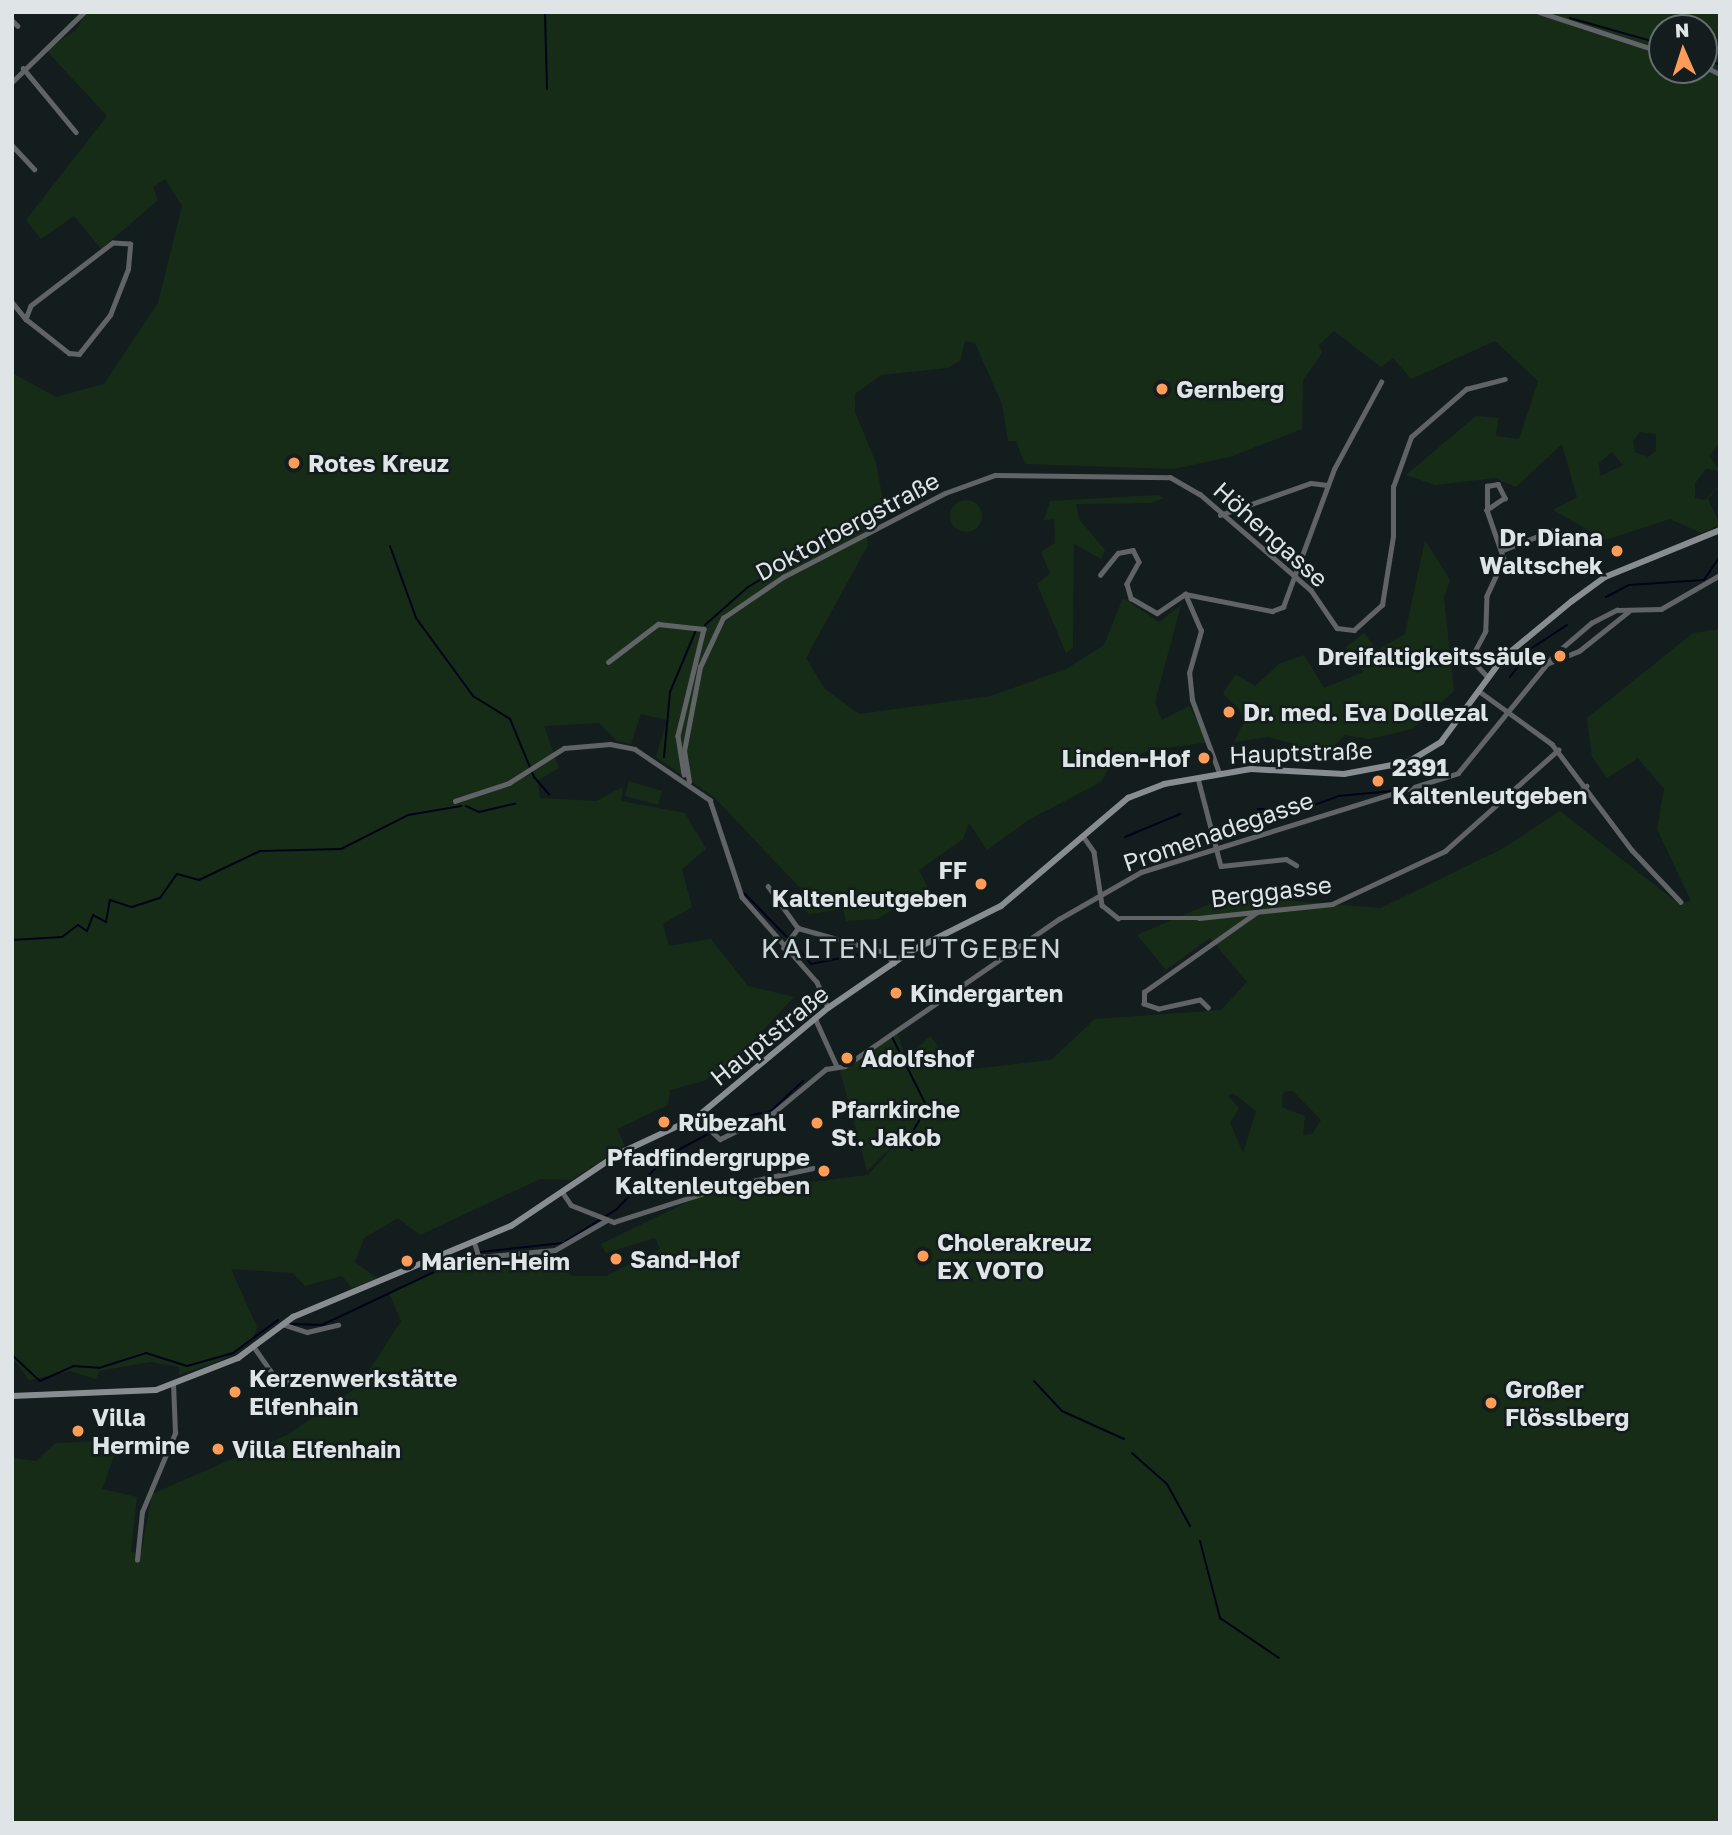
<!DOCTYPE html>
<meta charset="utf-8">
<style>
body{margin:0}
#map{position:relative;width:1732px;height:1835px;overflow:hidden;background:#141d1e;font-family:"Golos Text",sans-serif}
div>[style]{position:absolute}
.green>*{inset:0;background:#172c17}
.round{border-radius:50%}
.stream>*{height:2px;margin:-1px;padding:0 1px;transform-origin:1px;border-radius:1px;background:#010419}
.street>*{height:4.5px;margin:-2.25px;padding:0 2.25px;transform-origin:2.25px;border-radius:2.25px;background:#606466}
.secondary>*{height:6px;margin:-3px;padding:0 3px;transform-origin:3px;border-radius:3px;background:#888d91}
.dots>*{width:19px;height:19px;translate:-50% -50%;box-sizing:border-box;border:4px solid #141d1e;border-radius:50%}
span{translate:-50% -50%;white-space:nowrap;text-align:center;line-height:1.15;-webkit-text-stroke:5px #141d1e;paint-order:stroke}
.poi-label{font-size:24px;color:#dfe5e6;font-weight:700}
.left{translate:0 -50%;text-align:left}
.right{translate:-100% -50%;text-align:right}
.street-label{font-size:24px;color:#dfe5e6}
.quarter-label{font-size:28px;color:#c9d5d6;letter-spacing:2px}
.frame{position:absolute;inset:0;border:14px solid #dfe5e6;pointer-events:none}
.north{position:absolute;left:1648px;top:14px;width:70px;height:70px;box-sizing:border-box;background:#141d1e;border:2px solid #656d6e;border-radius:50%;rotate:357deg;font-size:19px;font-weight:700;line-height:28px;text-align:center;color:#dfe5e6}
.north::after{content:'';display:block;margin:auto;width:24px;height:32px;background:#fe9c58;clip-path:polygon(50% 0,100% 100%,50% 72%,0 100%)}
</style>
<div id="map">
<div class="green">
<div style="clip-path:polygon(evenodd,86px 12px,1720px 12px,1720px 443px,1709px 456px,1720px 471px,1706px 469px,1695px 483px,1695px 498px,1705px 500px,1720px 484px,1708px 499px,1720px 525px,1701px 533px,1670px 519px,1605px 540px,1553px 510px,1577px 497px,1562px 444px,1516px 487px,1495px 478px,1435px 485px,1406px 475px,1476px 416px,1498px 418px,1496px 436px,1519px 439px,1538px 381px,1495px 341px,1411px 379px,1393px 358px,1381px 367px,1334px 331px,1319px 345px,1322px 353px,1303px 380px,1302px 429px,1230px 457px,1173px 469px,1025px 464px,1016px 441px,1008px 441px,1002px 404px,975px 343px,965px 341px,960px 361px,947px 368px,881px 375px,855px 394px,855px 412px,876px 463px,886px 516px,866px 530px,868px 545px,806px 658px,825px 689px,859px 714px,991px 696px,1066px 669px,1104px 645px,1123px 598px,1159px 622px,1181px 605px,1155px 702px,1162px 720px,1189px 706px,1209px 742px,1151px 750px,1111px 765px,1101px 782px,1030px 819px,987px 850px,969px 823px,963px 839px,919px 870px,930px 892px,923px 902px,917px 906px,911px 897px,878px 919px,846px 921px,843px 909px,809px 914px,799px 904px,802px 890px,714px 797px,656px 757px,667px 720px,641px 714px,631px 744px,617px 741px,599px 723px,544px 726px,559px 768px,538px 780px,540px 798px,596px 801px,623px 787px,621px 801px,685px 813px,706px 849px,682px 869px,692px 907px,663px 924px,669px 946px,711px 939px,748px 986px,794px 997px,736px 1059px,704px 1081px,670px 1090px,668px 1105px,617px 1129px,625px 1146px,571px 1180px,540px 1179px,420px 1235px,398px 1218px,364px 1238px,355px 1262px,377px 1278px,352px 1288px,342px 1276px,305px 1286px,293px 1273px,231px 1269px,257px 1327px,252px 1340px,222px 1360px,179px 1375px,179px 1367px,150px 1362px,99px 1371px,96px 1379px,70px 1371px,29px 1380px,12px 1357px,12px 373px,56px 397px,104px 384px,158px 303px,182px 206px,165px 179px,153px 187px,158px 200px,101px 249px,74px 216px,41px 239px,26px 220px,107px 116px,46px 50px,77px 29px,86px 12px,1662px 28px,1704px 28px,1704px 70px,1662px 70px,1662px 28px,86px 12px,1640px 432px,1656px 434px,1656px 451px,1648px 457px,1635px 452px,1633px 441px,1640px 432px,86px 12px,1612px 452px,1623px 465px,1600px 476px,1599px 463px,1612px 452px)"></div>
<div style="clip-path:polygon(1159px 495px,1164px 498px,1151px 503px,1076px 504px,1079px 519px,1105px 550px,1101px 559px,1074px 544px,1073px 648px,1066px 653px,1037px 584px,1050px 573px,1041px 552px,1055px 543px,1054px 519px,1044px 520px,1050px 501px)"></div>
<div class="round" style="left:950px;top:500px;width:32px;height:32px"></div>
<div style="clip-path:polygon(1425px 540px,1450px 580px,1444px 597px,1454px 691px,1412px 729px,1370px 739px,1345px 735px,1327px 753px,1268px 737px,1234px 742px,1246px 718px,1223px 693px,1236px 674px,1255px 686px,1279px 664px,1304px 655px,1324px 688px,1363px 672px,1346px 647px,1364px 633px,1377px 650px,1405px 634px)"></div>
<div style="clip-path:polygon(evenodd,1720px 629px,1720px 1823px,12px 1823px,12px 1458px,36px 1461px,56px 1443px,120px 1440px,102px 1489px,137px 1497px,131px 1552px,141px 1553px,152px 1494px,287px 1435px,359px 1386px,401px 1321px,389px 1293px,473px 1256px,508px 1260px,509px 1272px,558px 1268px,573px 1276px,606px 1276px,660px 1249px,655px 1238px,606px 1253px,601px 1244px,702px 1195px,868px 1175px,901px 1138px,867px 1171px,840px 1071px,897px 1032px,906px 1059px,930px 1036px,957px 1071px,1051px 1060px,1095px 1019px,1221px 1010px,1247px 982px,1210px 938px,1166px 970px,1137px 935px,1228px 896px,1381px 908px,1502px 849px,1560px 811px,1679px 904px,1691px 901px,1657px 829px,1664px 789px,1638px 758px,1607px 778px,1592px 757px,1587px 718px,1693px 633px,1720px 629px,1293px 1091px,1321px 1120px,1312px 1134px,1303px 1135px,1305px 1116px,1282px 1107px,1283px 1092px,1293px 1091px,1720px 629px,1233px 1093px,1256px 1111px,1243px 1153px,1230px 1123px,1239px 1108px,1228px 1096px,1233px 1093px)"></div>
<div style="clip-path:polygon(629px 781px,662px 791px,658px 805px,625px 796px)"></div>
</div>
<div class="stream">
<div style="left:545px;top:12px;width:77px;rotate:88.5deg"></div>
<div style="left:1570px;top:18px;width:96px;rotate:15.8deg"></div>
<div style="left:1704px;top:58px;width:17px;rotate:24deg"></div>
<div style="left:390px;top:546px;width:77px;rotate:70.1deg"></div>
<div style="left:416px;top:618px;width:97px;rotate:53.8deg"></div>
<div style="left:473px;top:696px;width:44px;rotate:31.9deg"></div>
<div style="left:510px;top:719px;width:63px;rotate:67.5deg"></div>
<div style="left:534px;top:777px;width:23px;rotate:49deg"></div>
<div style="left:1606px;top:597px;width:26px;rotate:-28deg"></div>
<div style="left:1629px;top:585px;width:75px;rotate:-3.8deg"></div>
<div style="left:1704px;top:580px;width:29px;rotate:-56deg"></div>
<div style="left:705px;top:625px;width:57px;rotate:-41.5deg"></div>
<div style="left:748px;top:587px;width:113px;rotate:-30.9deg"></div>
<div style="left:1510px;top:677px;width:36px;rotate:-53deg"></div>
<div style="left:1532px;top:648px;width:42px;rotate:-33.3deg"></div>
<div style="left:664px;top:757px;width:65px;rotate:-84.7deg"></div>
<div style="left:670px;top:692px;width:67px;rotate:-67.2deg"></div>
<div style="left:466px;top:806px;width:14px;rotate:25deg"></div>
<div style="left:479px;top:812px;width:37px;rotate:-13deg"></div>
<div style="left:1258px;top:809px;width:45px"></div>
<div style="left:1303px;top:809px;width:37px;rotate:-20deg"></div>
<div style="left:1338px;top:796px;width:55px;rotate:-5.2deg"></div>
<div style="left:1125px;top:837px;width:60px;rotate:-22.7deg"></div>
<div style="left:744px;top:893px;width:62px;rotate:45.7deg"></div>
<div style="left:12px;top:940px;width:50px;rotate:-3.4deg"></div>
<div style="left:62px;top:937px;width:20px;rotate:-37deg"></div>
<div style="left:78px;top:925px;width:11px;rotate:34deg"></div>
<div style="left:87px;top:931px;width:17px;rotate:-69deg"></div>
<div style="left:93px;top:915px;width:15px;rotate:28deg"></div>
<div style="left:106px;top:922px;width:22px;rotate:-80deg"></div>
<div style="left:110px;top:900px;width:23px;rotate:18deg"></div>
<div style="left:132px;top:907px;width:29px;rotate:-18deg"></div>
<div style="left:160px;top:898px;width:29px;rotate:-55deg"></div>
<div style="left:177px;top:874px;width:23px;rotate:15deg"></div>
<div style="left:199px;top:880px;width:68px;rotate:-25.4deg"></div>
<div style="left:260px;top:851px;width:81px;rotate:-1.4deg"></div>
<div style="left:341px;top:849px;width:75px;rotate:-26.9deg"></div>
<div style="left:408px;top:815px;width:54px;rotate:-9.6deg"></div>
<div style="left:791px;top:941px;width:30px;rotate:49deg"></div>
<div style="left:811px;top:964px;width:62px;rotate:-11.1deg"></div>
<div style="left:892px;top:1037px;width:78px;rotate:63.4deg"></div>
<div style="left:927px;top:1107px;width:44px;rotate:120.1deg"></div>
<div style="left:905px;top:1145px;width:9px;rotate:36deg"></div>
<div style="left:480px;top:1252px;width:83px;rotate:-6.2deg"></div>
<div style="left:563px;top:1243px;width:64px;rotate:-32.2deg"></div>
<div style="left:617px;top:1209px;width:73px;rotate:-46.7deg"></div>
<div style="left:667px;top:1156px;width:81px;rotate:-28.2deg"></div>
<div style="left:738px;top:1118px;width:34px;rotate:-12deg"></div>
<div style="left:771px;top:1111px;width:44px;rotate:-43.2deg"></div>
<div style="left:290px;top:1324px;width:32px;rotate:2deg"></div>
<div style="left:322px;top:1325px;width:168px;rotate:-25.3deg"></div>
<div style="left:12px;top:1355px;width:38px;rotate:43deg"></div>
<div style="left:40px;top:1381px;width:36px;rotate:-24deg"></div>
<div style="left:73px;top:1366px;width:26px;rotate:4deg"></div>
<div style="left:99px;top:1368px;width:49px;rotate:-17.7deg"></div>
<div style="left:146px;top:1353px;width:43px;rotate:17.6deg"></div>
<div style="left:187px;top:1366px;width:48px;rotate:-15.8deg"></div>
<div style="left:233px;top:1353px;width:56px;rotate:-36.3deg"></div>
<div style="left:1034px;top:1381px;width:41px;rotate:47deg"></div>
<div style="left:1062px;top:1411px;width:68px;rotate:24.3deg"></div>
<div style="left:1132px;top:1453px;width:47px;rotate:41.5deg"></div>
<div style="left:1167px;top:1484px;width:48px;rotate:61.3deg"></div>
<div style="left:1200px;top:1541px;width:80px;rotate:75.4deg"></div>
<div style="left:1220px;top:1618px;width:71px;rotate:34.1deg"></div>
</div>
<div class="street">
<div style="left:1539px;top:12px;width:129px;rotate:18deg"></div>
<div style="left:12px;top:20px;width:8px;rotate:45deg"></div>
<div style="left:1704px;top:66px;width:18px;rotate:27deg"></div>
<div style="left:23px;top:68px;width:83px;rotate:50.4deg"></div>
<div style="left:12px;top:82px;width:100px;rotate:-44.2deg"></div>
<div style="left:12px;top:145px;width:33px;rotate:47deg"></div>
<div style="left:12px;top:302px;width:22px;rotate:51deg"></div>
<div style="left:26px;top:319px;width:55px;rotate:38.3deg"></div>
<div style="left:69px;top:353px;width:10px;rotate:6deg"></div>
<div style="left:79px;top:354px;width:50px;rotate:-51.5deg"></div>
<div style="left:110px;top:315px;width:49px;rotate:-68.6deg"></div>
<div style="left:128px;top:269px;width:25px;rotate:-85deg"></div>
<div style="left:130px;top:244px;width:17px;rotate:-177deg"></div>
<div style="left:113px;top:243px;width:103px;rotate:142.5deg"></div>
<div style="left:31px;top:306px;width:14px;rotate:111deg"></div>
<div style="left:1487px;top:510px;width:24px;rotate:-90deg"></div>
<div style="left:1487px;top:486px;width:11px;rotate:-10deg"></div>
<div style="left:1498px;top:484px;width:16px;rotate:63deg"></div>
<div style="left:1505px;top:498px;width:22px;rotate:146deg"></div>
<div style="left:1487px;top:510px;width:52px;rotate:70.9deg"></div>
<div style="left:1504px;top:559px;width:41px;rotate:114.7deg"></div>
<div style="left:1487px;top:596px;width:35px;rotate:92deg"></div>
<div style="left:1486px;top:631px;width:32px;rotate:118deg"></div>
<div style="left:1471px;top:659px;width:25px;rotate:47deg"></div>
<div style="left:1220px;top:515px;width:96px;rotate:-19.4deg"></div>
<div style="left:1311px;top:483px;width:16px;rotate:7deg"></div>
<div style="left:1503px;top:550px;width:52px;rotate:-21.6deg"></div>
<div style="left:1100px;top:575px;width:28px;rotate:-51deg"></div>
<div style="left:1118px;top:553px;width:15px;rotate:-11deg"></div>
<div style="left:1133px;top:550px;width:13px;rotate:63deg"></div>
<div style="left:1139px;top:562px;width:25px;rotate:119deg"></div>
<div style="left:1127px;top:584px;width:15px;rotate:74deg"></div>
<div style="left:1131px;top:598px;width:30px;rotate:30deg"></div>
<div style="left:1157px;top:613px;width:34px;rotate:-34deg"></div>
<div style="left:608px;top:662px;width:63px;rotate:-37.2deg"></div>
<div style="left:658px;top:624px;width:46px;rotate:6.2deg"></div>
<div style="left:704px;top:629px;width:110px;rotate:103.7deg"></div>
<div style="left:678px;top:736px;width:39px;rotate:81deg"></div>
<div style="left:1549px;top:663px;width:32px;rotate:-22deg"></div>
<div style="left:1579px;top:651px;width:63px;rotate:-38.5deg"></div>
<div style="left:1479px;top:691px;width:90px;rotate:36deg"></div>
<div style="left:1552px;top:744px;width:133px;rotate:53deg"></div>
<div style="left:1632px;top:850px;width:71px;rotate:46.7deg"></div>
<div style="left:1219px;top:773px;width:78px;rotate:-110.3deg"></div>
<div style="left:1192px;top:700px;width:27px;rotate:-96deg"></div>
<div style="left:1189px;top:673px;width:44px;rotate:-74.1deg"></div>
<div style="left:1201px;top:631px;width:40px;rotate:-113.4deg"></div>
<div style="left:1185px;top:594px;width:89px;rotate:11.1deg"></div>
<div style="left:1272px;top:611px;width:12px;rotate:-20deg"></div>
<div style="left:1283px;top:607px;width:147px;rotate:-69.7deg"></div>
<div style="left:1334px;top:469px;width:99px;rotate:-61.6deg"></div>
<div style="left:1198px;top:778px;width:91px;rotate:75.4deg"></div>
<div style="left:1221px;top:866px;width:65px;rotate:-6.1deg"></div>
<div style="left:1286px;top:859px;width:12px;rotate:31deg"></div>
<div style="left:689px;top:782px;width:31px;rotate:-99deg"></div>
<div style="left:684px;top:751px;width:86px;rotate:-79.2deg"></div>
<div style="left:700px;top:667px;width:54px;rotate:-64.9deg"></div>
<div style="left:723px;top:618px;width:73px;rotate:-34.3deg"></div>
<div style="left:783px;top:577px;width:182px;rotate:-27.4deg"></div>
<div style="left:945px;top:493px;width:53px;rotate:-19.8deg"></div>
<div style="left:995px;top:475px;width:175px;rotate:0.7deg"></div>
<div style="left:1170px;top:477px;width:34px;rotate:30deg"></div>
<div style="left:1200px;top:494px;width:147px;rotate:40.9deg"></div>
<div style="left:1311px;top:590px;width:46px;rotate:55.6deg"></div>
<div style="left:1337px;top:628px;width:17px;rotate:7deg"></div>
<div style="left:1354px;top:630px;width:38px;rotate:-42deg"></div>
<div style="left:1382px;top:605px;width:70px;rotate:-80.9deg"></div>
<div style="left:1393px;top:536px;width:49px;rotate:-90deg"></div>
<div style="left:1393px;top:487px;width:53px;rotate:-70.2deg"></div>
<div style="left:1411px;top:437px;width:73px;rotate:-41.1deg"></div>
<div style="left:1466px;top:389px;width:40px;rotate:-14.4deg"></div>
<div style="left:455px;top:801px;width:57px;rotate:-18.4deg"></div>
<div style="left:509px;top:783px;width:65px;rotate:-32.5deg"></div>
<div style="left:564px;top:748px;width:46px;rotate:-5deg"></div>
<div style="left:610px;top:744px;width:25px;rotate:11deg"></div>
<div style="left:635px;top:749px;width:91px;rotate:34.2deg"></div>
<div style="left:710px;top:800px;width:102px;rotate:71.7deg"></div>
<div style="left:742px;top:897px;width:113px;rotate:48.6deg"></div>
<div style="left:817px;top:982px;width:28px;rotate:67deg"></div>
<div style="left:1569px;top:801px;width:23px;rotate:-41deg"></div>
<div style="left:1083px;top:836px;width:19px;rotate:55deg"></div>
<div style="left:1094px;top:852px;width:54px;rotate:81.4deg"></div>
<div style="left:1102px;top:905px;width:21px;rotate:39deg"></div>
<div style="left:1118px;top:918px;width:81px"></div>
<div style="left:1199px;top:918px;width:134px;rotate:-6deg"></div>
<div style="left:1332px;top:904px;width:125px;rotate:-25.1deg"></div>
<div style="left:1445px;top:851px;width:152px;rotate:-41.8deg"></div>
<div style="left:768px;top:886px;width:52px;rotate:54.5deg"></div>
<div style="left:798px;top:928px;width:89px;rotate:15.6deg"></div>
<div style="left:884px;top:952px;width:15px;rotate:48deg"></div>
<div style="left:783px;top:948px;width:25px;rotate:-53deg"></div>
<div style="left:1208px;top:1008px;width:11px;rotate:-135deg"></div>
<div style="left:1200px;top:1000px;width:42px;rotate:167.6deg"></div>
<div style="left:1159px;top:1009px;width:16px;rotate:-162deg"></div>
<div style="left:1144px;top:1004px;width:12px;rotate:-90deg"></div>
<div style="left:1144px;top:992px;width:138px;rotate:-35.3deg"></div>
<div style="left:815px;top:1018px;width:51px;rotate:65.5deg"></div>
<div style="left:697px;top:1117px;width:32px;rotate:44deg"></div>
<div style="left:720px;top:1139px;width:59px;rotate:-26.1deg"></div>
<div style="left:773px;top:1113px;width:69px;rotate:-39.7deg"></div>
<div style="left:826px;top:1069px;width:19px;rotate:-9deg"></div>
<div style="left:845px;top:1066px;width:260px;rotate:-34.5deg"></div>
<div style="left:1059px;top:919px;width:95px;rotate:-29.8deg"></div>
<div style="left:1141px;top:872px;width:332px;rotate:-17.3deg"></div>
<div style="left:1458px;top:773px;width:154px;rotate:-50.8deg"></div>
<div style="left:1555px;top:654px;width:48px;rotate:-40.7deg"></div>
<div style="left:1591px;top:623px;width:29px;rotate:-27deg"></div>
<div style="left:1617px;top:610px;width:44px;rotate:-1.3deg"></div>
<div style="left:1661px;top:609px;width:68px;rotate:-30deg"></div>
<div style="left:563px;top:1193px;width:14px;rotate:56deg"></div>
<div style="left:571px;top:1205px;width:46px;rotate:21.6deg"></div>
<div style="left:614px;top:1222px;width:110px;rotate:-17.9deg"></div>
<div style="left:719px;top:1188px;width:96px;rotate:-12deg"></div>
<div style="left:474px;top:1241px;width:17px;rotate:73deg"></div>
<div style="left:479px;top:1257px;width:76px;rotate:-5.3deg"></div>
<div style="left:555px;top:1250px;width:60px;rotate:-30deg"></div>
<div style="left:282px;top:1324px;width:26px;rotate:18deg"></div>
<div style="left:307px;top:1332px;width:32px;rotate:-13deg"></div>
<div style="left:254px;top:1347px;width:42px;rotate:54.8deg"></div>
<div style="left:278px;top:1381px;width:27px;rotate:4deg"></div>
<div style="left:137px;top:1560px;width:48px;rotate:-84.1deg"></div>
<div style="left:142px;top:1512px;width:86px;rotate:-67.3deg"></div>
<div style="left:175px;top:1433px;width:50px;rotate:-92.3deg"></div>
</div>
<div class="secondary">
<div style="left:12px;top:1396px;width:144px;rotate:-2.4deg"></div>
<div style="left:156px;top:1390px;width:88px;rotate:-21.3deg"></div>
<div style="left:238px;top:1358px;width:69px;rotate:-36.7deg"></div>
<div style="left:293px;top:1317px;width:236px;rotate:-22.7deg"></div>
<div style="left:511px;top:1226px;width:129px;rotate:-33.9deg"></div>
<div style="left:618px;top:1154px;width:87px;rotate:-25.1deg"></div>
<div style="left:697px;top:1117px;width:170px;rotate:-39.8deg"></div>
<div style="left:828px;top:1008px;width:101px;rotate:-34.5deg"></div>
<div style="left:911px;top:951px;width:101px;rotate:-26.6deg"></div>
<div style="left:1001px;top:906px;width:167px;rotate:-40.4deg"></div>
<div style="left:1128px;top:798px;width:39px;rotate:-21deg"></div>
<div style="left:1164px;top:784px;width:88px;rotate:-9.8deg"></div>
<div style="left:1251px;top:769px;width:93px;rotate:3.1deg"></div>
<div style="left:1344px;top:774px;width:65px;rotate:-10.6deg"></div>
<div style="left:1408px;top:762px;width:39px;rotate:-31deg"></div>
<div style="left:1441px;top:742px;width:104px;rotate:-53.6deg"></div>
<div style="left:1503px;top:658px;width:89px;rotate:-39.6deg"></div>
<div style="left:1572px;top:601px;width:41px;rotate:-36deg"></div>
<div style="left:1605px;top:577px;width:124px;rotate:-22.2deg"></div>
</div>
<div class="dots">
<div style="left:1162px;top:389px;background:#fe9c58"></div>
<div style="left:294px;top:463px;background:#fe9c58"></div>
<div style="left:1617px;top:551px;background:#fe9c58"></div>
<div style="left:1560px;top:656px;background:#fe9c58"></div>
<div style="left:1229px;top:712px;background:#fe9c58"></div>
<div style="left:1204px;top:758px;background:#fe9c58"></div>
<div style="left:1378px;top:781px;background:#fe9c58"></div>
<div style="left:981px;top:884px;background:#fe9c58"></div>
<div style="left:896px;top:993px;background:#fe9c58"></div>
<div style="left:847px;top:1058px;background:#fe9c58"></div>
<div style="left:664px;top:1122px;background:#fe9c58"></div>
<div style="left:817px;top:1123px;background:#fe9c58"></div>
<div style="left:824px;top:1171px;background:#fe9c58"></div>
<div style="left:923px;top:1256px;background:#fe9c58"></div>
<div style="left:616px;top:1259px;background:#fe9c58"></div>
<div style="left:407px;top:1261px;background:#fe9c58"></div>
<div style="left:235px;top:1392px;background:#fe9c58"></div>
<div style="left:1491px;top:1403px;background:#fe9c58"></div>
<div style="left:78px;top:1431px;background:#fe9c58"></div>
<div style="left:218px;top:1449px;background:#fe9c58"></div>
</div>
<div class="poi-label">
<span class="left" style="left:1176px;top:389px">Gernberg</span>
<span class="left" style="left:308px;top:463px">Rotes Kreuz</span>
<span class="right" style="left:1603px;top:551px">Dr. Diana<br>Waltschek</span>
<span class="right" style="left:1546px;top:656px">Dreifaltigkeitssäule</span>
<span class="left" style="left:1243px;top:712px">Dr. med. Eva Dollezal</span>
<span class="right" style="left:1190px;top:758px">Linden-Hof</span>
<span class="left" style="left:1392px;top:781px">2391<br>Kaltenleutgeben</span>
<span class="right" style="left:967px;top:884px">FF<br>Kaltenleutgeben</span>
<span class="left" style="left:910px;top:993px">Kindergarten</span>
<span class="left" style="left:861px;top:1058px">Adolfshof</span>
<span class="left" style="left:831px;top:1123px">Pfarrkirche<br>St. Jakob</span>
<span class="left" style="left:678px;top:1122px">Rübezahl</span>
<span class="right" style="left:810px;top:1171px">Pfadfindergruppe<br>Kaltenleutgeben</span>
<span class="left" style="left:937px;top:1256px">Cholerakreuz<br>EX VOTO</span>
<span class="left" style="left:630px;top:1259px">Sand-Hof</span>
<span class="left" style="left:421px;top:1261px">Marien-Heim</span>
<span class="left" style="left:249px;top:1392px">Kerzenwerkstätte<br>Elfenhain</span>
<span class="left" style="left:1505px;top:1403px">Großer<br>Flösslberg</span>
<span class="left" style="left:92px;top:1431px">Villa<br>Hermine</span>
<span class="left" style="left:232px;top:1449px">Villa Elfenhain</span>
</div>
<div class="street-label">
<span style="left:847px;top:526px;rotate:-28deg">Doktorbergstraße</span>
<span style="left:1271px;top:534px;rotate:42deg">Höhengasse</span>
<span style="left:1301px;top:752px;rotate:-2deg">Hauptstraße</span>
<span style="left:1218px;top:831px;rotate:-19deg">Promenadegasse</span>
<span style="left:1271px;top:891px;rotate:-7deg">Berggasse</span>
<span style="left:769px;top:1035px;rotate:-39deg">Hauptstraße</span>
</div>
<div class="quarter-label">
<span style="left:912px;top:948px">KALTENLEUTGEBEN</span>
</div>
<div class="frame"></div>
<div class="north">N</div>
</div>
